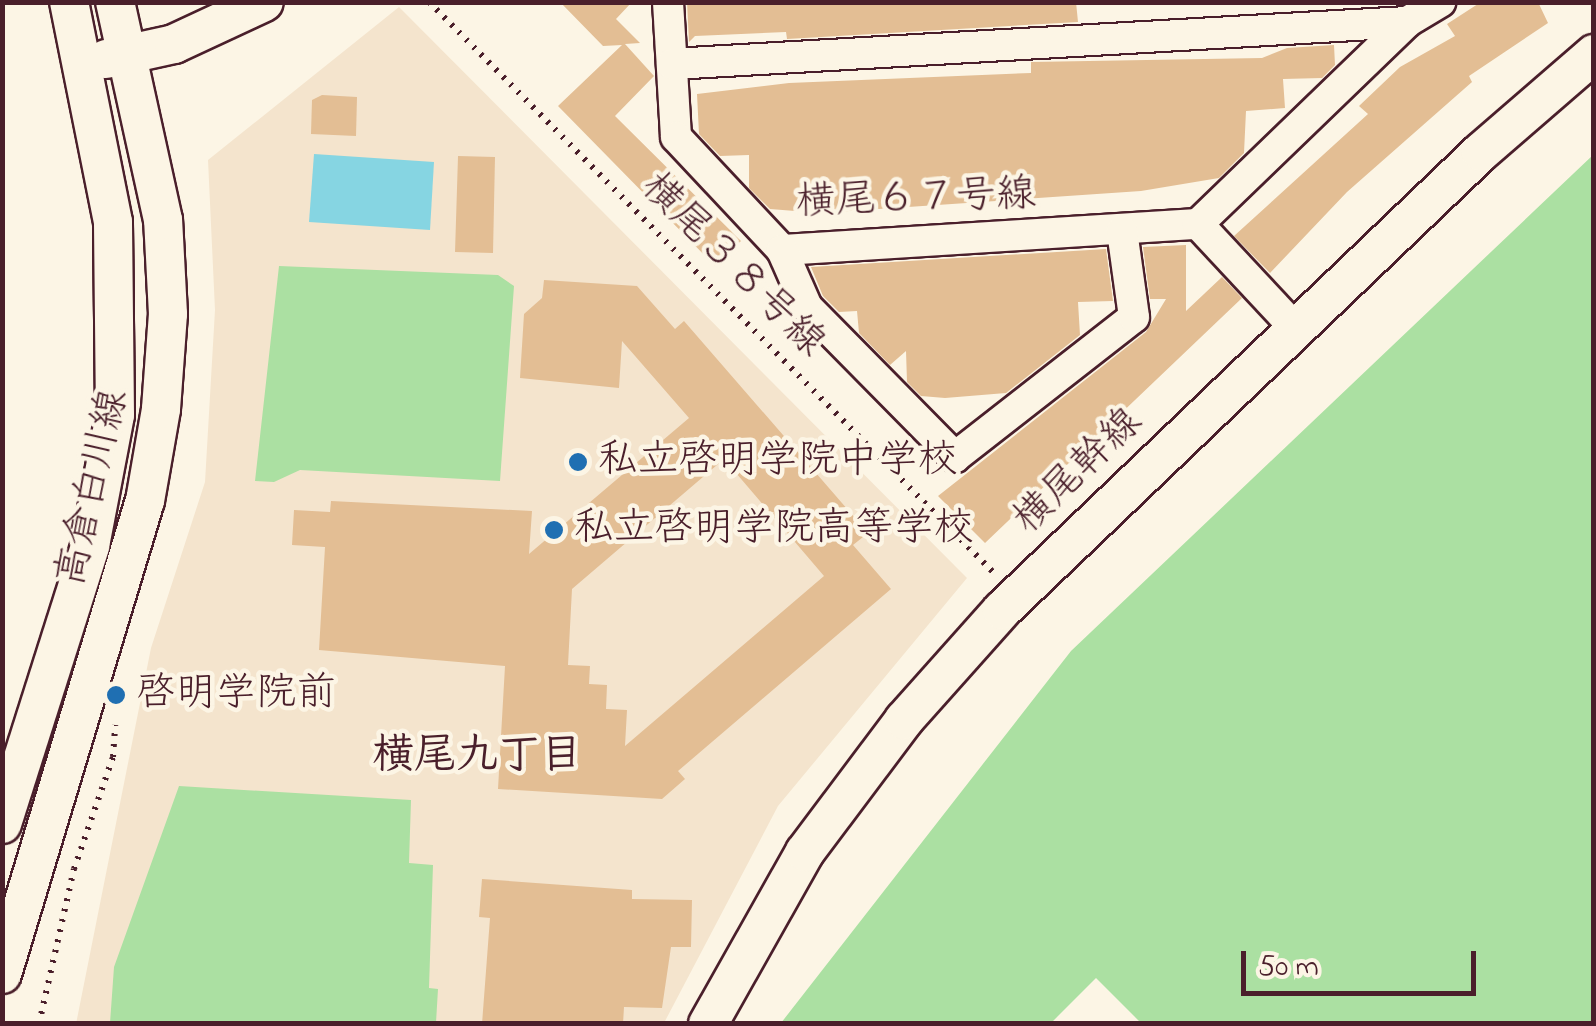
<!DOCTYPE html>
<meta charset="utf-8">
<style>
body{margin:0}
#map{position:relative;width:1596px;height:1026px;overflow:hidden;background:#fcf5e5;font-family:"Indie Flower","Klee One",sans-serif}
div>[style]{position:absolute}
.built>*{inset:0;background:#f4e4cd}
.green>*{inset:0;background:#abe0a2}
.water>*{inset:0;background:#86d5e2}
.building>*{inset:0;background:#e3be94}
.path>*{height:6px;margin-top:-3px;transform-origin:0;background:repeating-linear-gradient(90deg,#4a1f2b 0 2.5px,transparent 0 10.5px)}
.roads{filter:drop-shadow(2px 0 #4a1f2b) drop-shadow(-2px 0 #4a1f2b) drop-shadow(0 2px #4a1f2b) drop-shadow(0 -2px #4a1f2b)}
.minor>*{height:30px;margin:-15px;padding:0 15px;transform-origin:15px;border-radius:15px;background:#fcf5e5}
.tertiary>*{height:38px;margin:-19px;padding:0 19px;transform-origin:19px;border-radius:19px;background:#fcf5e5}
.dots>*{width:28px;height:28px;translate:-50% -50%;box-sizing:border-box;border:5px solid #fcf5e5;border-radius:50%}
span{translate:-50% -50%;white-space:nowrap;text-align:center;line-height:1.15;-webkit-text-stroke:9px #fcf5e5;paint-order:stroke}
.street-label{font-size:40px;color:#4a1f2b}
.poi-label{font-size:40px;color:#4a1f2b}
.left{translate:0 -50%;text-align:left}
.neighbourhood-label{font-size:42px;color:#4a1f2b;font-weight:700}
.frame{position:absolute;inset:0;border:5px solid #4a1f2b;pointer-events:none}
.scale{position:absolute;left:1241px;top:951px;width:235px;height:45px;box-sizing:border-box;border:5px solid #4a1f2b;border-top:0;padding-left:12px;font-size:30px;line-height:35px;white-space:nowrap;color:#4a1f2b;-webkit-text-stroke:8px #fcf5e5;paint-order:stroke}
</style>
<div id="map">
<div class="built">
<div style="clip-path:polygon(399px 7px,967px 578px,778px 806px,664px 1023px,76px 1024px,151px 648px,205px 482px,215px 310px,208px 160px)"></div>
</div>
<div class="green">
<div style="clip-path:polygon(1593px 155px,1593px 1023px,1141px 1023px,1096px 978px,1051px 1023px,781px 1023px,1071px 651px)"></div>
<div style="clip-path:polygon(279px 266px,498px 275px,514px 286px,500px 481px,300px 470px,274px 482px,255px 481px)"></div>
<div style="clip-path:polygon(179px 786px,411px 800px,409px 863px,433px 865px,429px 988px,438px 989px,436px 1023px,110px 1023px,114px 967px)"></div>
</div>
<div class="water">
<div style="clip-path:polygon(314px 154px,434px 162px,430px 230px,309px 222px)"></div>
</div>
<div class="building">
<div style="clip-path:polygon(560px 2px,632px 2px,616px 19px,640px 43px,625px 44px,654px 76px,615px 116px,741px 241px,715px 266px,558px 106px,622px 45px,603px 46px)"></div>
<div style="clip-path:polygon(687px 2px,1076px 2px,1078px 22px,787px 39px,786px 32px,695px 36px,689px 42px)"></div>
<div style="clip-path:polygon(1481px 2px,1538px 2px,1548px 23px,1469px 76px,1472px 82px,1347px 192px,1270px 273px,1234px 236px,1368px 114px,1359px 106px,1400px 67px,1455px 36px,1447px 24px)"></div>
<div style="clip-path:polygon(1334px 45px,1335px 65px,1322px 78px,1283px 79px,1285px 108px,1246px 111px,1244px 153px,1219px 178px,1141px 191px,820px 213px,770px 209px,749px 188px,749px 155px,720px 156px,699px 134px,697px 94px,789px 83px,1031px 73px,1031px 62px,1262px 58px,1287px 48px)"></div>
<div style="clip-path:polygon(322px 95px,357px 97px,356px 136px,311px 134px,312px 100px)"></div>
<div style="clip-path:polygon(458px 156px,495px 157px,493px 253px,455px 252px)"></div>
<div style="clip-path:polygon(1186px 245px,1186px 311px,1222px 277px,1242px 298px,985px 543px,938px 496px,1146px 332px,1166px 299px,1150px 299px,1143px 247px)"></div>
<div style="clip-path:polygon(1106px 249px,1113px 301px,1078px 302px,1080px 335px,1006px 393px,945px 398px,921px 396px,907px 382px,906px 351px,890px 365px,859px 333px,857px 311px,839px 312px,823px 296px,811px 267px)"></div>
<div style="clip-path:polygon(evenodd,544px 280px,637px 286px,675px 329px,684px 321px,868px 533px,853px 545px,891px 589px,678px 771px,685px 779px,662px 799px,498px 789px,505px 666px,319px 650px,325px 547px,292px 545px,294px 510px,330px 512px,331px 501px,532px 511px,529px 554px,689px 418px,622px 341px,619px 388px,520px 378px,524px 314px,542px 298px,544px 280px,724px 459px,824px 576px,625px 746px,627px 710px,606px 709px,607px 685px,589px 684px,590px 666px,568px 665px,572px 589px,724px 459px)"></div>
<div style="clip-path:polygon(482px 879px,632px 890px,632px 899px,692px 900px,691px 947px,671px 947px,662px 1008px,624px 1007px,623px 1024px,482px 1024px,490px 918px,479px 917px)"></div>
</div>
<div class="path">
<div style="left:429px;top:2px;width:802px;rotate:45.3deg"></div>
<div style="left:39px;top:1024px;width:159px;rotate:-77.3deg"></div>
<div style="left:74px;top:869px;width:119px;rotate:-70.8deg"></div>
<div style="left:113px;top:757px;width:32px;rotate:-86deg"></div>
</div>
<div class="roads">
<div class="minor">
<div style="left:668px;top:2px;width:135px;rotate:86.6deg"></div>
<div style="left:676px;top:137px;width:155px;rotate:46.8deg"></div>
<div style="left:782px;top:250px;width:417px;rotate:-3.6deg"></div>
<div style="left:1198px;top:224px;width:142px;rotate:47deg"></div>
<div style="left:672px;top:64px;width:736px;rotate:-3.27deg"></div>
<div style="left:1407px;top:22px;width:39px;rotate:-31deg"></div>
<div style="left:1198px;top:224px;width:291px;rotate:-44deg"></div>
<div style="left:782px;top:250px;width:62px;rotate:66.3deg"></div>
<div style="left:807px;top:307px;width:211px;rotate:45.4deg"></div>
<div style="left:955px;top:457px;width:227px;rotate:-38deg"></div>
<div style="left:1134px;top:317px;width:87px;rotate:-97.9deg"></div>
</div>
<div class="tertiary">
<div style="left:106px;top:59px;width:70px;rotate:-12.4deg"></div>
<div style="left:174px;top:44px;width:99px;rotate:-25deg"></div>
<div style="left:2px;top:824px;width:292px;rotate:-72.4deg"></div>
<div style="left:90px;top:546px;width:133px;rotate:-79.2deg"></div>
<div style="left:115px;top:415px;width:193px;rotate:-90.6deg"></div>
<div style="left:113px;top:222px;width:224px;rotate:-101.3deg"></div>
<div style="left:2px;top:974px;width:494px;rotate:-73.2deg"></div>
<div style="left:145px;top:501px;width:93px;rotate:-80.1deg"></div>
<div style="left:161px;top:409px;width:95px;rotate:-85.8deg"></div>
<div style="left:168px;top:314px;width:94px;rotate:-93deg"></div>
<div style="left:163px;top:220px;width:223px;rotate:-102.4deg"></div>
<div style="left:708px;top:1024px;width:197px;rotate:-60.6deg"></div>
<div style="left:805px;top:852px;width:165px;rotate:-53.1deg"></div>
<div style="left:904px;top:720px;width:147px;rotate:-48.3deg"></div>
<div style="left:1002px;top:610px;width:663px;rotate:-43.72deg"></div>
<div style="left:1481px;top:152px;width:150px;rotate:-40.9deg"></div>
</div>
</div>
<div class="dots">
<div style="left:578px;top:462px;background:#1f6fb2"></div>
<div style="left:554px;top:530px;background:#1f6fb2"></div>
<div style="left:116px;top:695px;background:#1f6fb2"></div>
</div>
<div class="street-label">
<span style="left:916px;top:200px;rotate:-2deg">横尾６７号線</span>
<span style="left:732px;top:266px;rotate:45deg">横尾３８号線</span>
<span style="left:1079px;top:472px;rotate:-44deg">横尾幹線</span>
<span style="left:94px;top:488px;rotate:-77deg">高倉白川線</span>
</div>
<div class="poi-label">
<span class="left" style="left:598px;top:462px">私立啓明学院中学校</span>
<span class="left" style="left:574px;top:530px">私立啓明学院高等学校</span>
<span class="left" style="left:136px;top:695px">啓明学院前</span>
</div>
<div class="neighbourhood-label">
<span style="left:477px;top:757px">横尾九丁目</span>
</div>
<div class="frame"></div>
<div class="scale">50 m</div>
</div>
